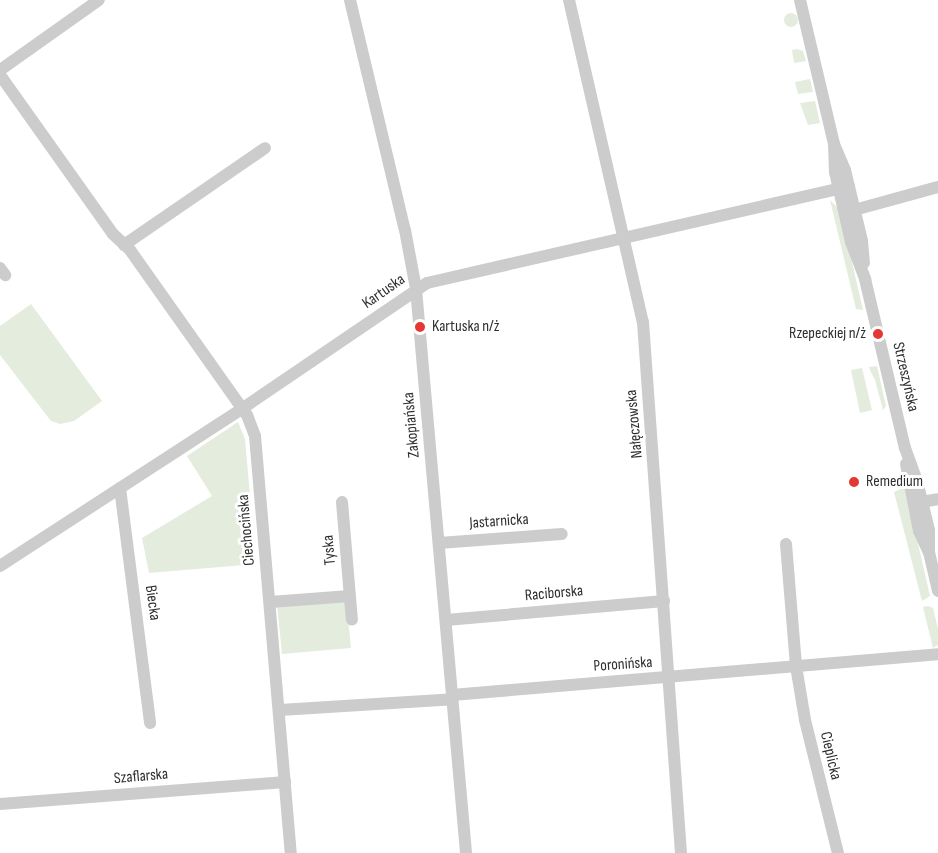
<!DOCTYPE html>
<meta charset="utf-8">
<style>
body{margin:0}
#map{position:relative;width:938px;height:853px;overflow:hidden;background:#fff;font-family:"Sofia Sans Condensed",sans-serif}
div>[style]{position:absolute}
.green>*{inset:0;background:#e3ecdd}
.round{border-radius:50%}
.minor>*{height:12px;margin:-6px;padding:0 6px;transform-origin:6px;border-radius:6px;background:#ccc}
.dots>*{width:16px;height:16px;translate:-50% -50%;box-sizing:border-box;border:3px solid #fff;border-radius:50%}
span{translate:-50% -50%;white-space:nowrap;text-align:center;line-height:1.15;-webkit-text-stroke:6px #fff;paint-order:stroke}
.street-label{font-size:16px;color:#2f2f2f}
.poi-label{font-size:16px;color:#2f2f2f}
.left{translate:0 -50%;text-align:left}
.right{translate:-100% -50%;text-align:right}
</style>
<div id="map">
<div class="green">
<div class="round" style="left:784px;top:13px;width:14px;height:14px"></div>
<div style="clip-path:polygon(797px 49px,803px 51px,806px 61px,794px 63px,792px 50px)"></div>
<div style="clip-path:polygon(810px 79px,813px 92px,798px 94px,795px 82px)"></div>
<div style="clip-path:polygon(815px 101px,820px 123px,808px 125px,800px 103px)"></div>
<div style="clip-path:polygon(830px 200px,840px 210px,863px 310px,856px 309px)"></div>
<div style="clip-path:polygon(31px 304px,102px 401px,74px 421px,60px 424px,51px 421px,0 355px,0 326px)"></div>
<div style="clip-path:polygon(877px 366px,886px 406px,883px 410px,875px 380px,870px 370px,869px 367px)"></div>
<div style="clip-path:polygon(862px 368px,872px 410px,860px 413px,851px 370px)"></div>
<div style="clip-path:polygon(238px 422px,245px 439px,256px 564px,149px 573px,142px 538px,212px 496px,187px 456px)"></div>
<div style="clip-path:polygon(905px 487px,930px 596px,922px 601px,894px 492px)"></div>
<div style="clip-path:polygon(346px 598px,351px 648px,282px 654px,277px 604px)"></div>
<div style="clip-path:polygon(928px 606px,933px 608px,938px 629px,938px 645px,933px 648px,923px 607px)"></div>
</div>
<div class="minor">
<div style="left:350px;top:0;width:236px;rotate:76.6deg"></div>
<div style="left:405px;top:230px;width:60px;rotate:79.4deg"></div>
<div style="left:416px;top:289px;width:566px;rotate:84.93deg"></div>
<div style="left:569px;top:0;width:330px;rotate:77.1deg"></div>
<div style="left:643px;top:322px;width:532px;rotate:85.91deg"></div>
<div style="left:800px;top:0;width:148px;rotate:76.7deg"></div>
<div style="left:834px;top:144px;width:28px;rotate:67deg"></div>
<div style="left:845px;top:170px;width:73px;rotate:76.5deg"></div>
<div style="left:862px;top:241px;width:22px;rotate:85deg"></div>
<div style="left:0;top:70px;width:121px;rotate:-35.3deg"></div>
<div style="left:0;top:75px;width:195px;rotate:54.6deg"></div>
<div style="left:113px;top:234px;width:23px;rotate:43deg"></div>
<div style="left:130px;top:250px;width:202px;rotate:54.7deg"></div>
<div style="left:247px;top:415px;width:22px;rotate:69deg"></div>
<div style="left:255px;top:436px;width:419px;rotate:85.1deg"></div>
<div style="left:834px;top:144px;width:28px;rotate:88deg"></div>
<div style="left:835px;top:172px;width:72px;rotate:77.1deg"></div>
<div style="left:851px;top:242px;width:40px;rotate:69deg"></div>
<div style="left:865px;top:279px;width:174px;rotate:76.7deg"></div>
<div style="left:905px;top:448px;width:35px;rotate:70deg"></div>
<div style="left:917px;top:481px;width:50px;rotate:76.2deg"></div>
<div style="left:929px;top:530px;width:22px;rotate:90deg"></div>
<div style="left:847px;top:212px;width:94px;rotate:-15.4deg"></div>
<div style="left:124px;top:245px;width:171px;rotate:-34.5deg"></div>
<div style="left:0;top:268px;width:9px;rotate:54deg"></div>
<div style="left:906px;top:464px;width:68px;rotate:79deg"></div>
<div style="left:919px;top:531px;width:23px;rotate:65deg"></div>
<div style="left:929px;top:552px;width:40px;rotate:77deg"></div>
<div style="left:120px;top:488px;width:237px;rotate:82.7deg"></div>
<div style="left:342px;top:502px;width:118px;rotate:85.2deg"></div>
<div style="left:916px;top:503px;width:22px;rotate:-10deg"></div>
<div style="left:439px;top:543px;width:123px;rotate:-4.2deg"></div>
<div style="left:786px;top:544px;width:122px;rotate:85.3deg"></div>
<div style="left:796px;top:666px;width:55px;rotate:80.5deg"></div>
<div style="left:805px;top:720px;width:137px;rotate:76.1deg"></div>
<div style="left:0;top:566px;width:290px;rotate:-33deg"></div>
<div style="left:243px;top:408px;width:222px;rotate:-34.2deg"></div>
<div style="left:427px;top:283px;width:433px;rotate:-12.9deg"></div>
<div style="left:270px;top:602px;width:80px;rotate:-4.3deg"></div>
<div style="left:446px;top:620px;width:219px;rotate:-5deg"></div>
<div style="left:452px;top:695px;width:488px;rotate:-4.8deg"></div>
<div style="left:280px;top:710px;width:173px;rotate:-3.6deg"></div>
<div style="left:0;top:804px;width:286px;rotate:-4.4deg"></div>
</div>
<div class="dots">
<div style="left:420px;top:327px;background:#e33833"></div>
<div style="left:878px;top:334px;background:#e33833"></div>
<div style="left:854px;top:482px;background:#e33833"></div>
</div>
<div class="street-label">
<span style="left:384px;top:292px;rotate:-35deg">Kartuska</span>
<span style="left:905px;top:377px;rotate:77deg">Strzeszyńska</span>
<span style="left:635px;top:424px;rotate:-95deg">Nałęczowska</span>
<span style="left:412px;top:425px;rotate:-95deg">Zakopiańska</span>
<span style="left:499px;top:522px;rotate:-4deg">Jastarnicka</span>
<span style="left:247px;top:530px;rotate:-95deg">Ciechocińska</span>
<span style="left:330px;top:550px;rotate:-95deg">Tyska</span>
<span style="left:554px;top:594px;rotate:-5deg">Raciborska</span>
<span style="left:152px;top:603px;rotate:82deg">Biecka</span>
<span style="left:623px;top:665px;rotate:-4deg">Poronińska</span>
<span style="left:830px;top:756px;rotate:77deg">Cieplicka</span>
<span style="left:141px;top:777px;rotate:-5deg">Szaflarska</span>
</div>
<div class="poi-label">
<span class="left" style="left:432px;top:327px">Kartuska n/ż</span>
<span class="right" style="left:866px;top:334px">Rzepeckiej n/ż</span>
<span class="left" style="left:866px;top:482px">Remedium</span>
</div>
</div>
